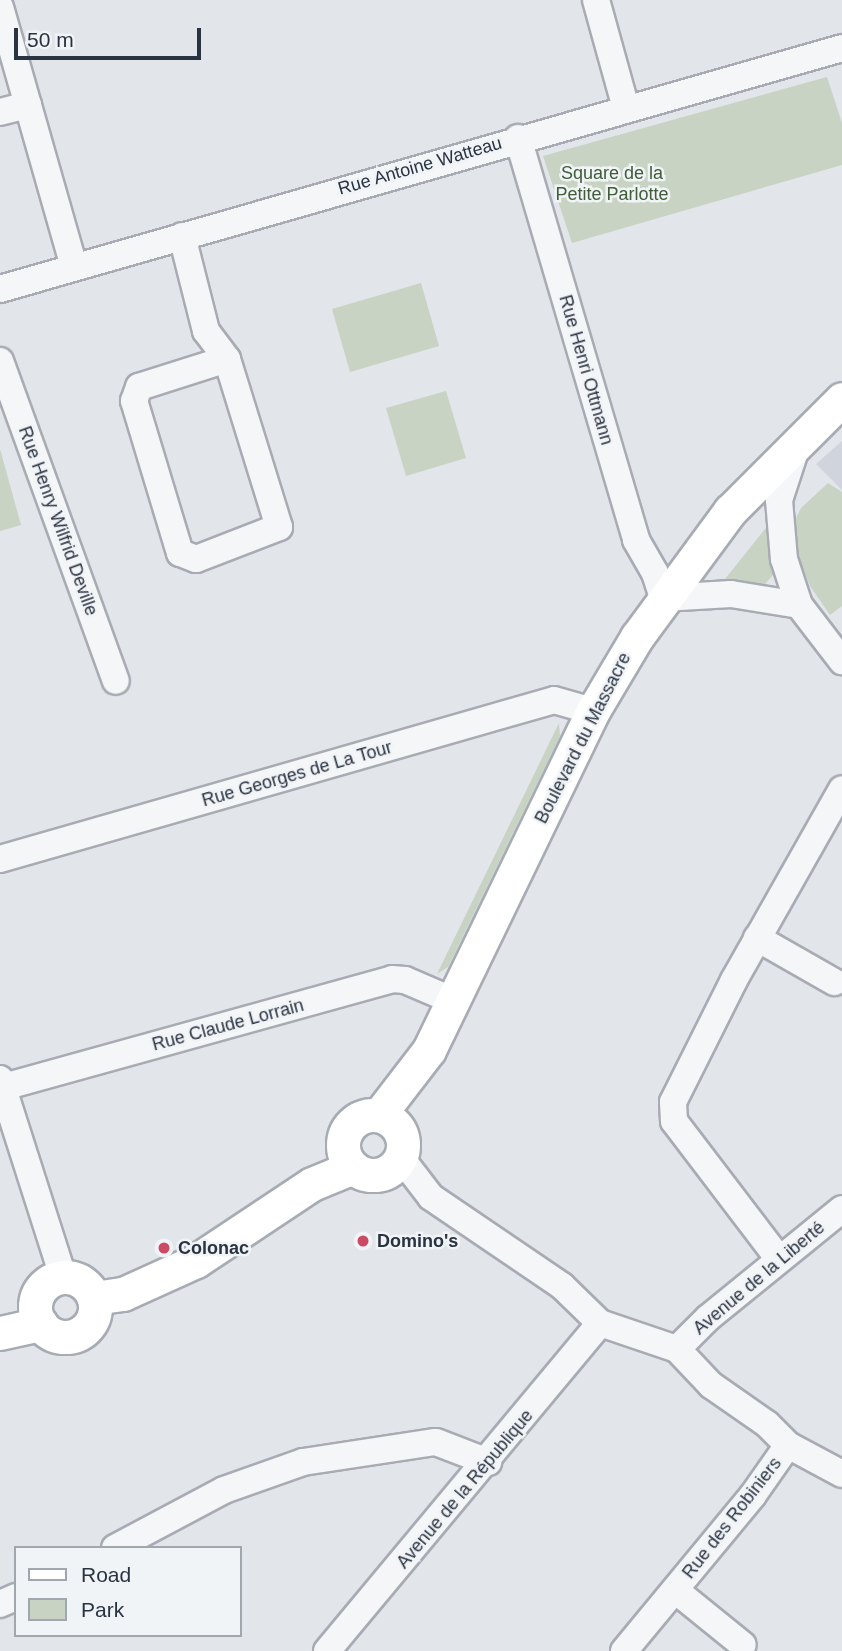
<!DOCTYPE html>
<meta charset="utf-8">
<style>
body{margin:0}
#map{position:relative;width:842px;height:1651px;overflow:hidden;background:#e2e5ea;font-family:Arial,sans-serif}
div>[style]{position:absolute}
.built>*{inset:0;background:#d0d4dc}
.green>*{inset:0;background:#c8d3c3}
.roads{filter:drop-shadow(2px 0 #a7acb4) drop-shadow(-2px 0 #a7acb4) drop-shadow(0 2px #a7acb4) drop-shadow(0 -2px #a7acb4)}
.minor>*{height:26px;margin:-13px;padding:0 13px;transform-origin:13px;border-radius:13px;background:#f4f6f8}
.major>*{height:33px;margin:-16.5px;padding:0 16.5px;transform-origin:16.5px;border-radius:16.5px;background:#fff}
.major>.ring{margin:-16.5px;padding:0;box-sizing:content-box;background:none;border:33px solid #fff;border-radius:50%}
.dots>*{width:19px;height:19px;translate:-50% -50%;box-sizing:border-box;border:4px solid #f1f4f7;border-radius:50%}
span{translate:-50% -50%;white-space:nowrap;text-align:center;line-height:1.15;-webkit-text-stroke:5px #f1f4f7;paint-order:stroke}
.street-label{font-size:18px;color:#2a3341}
.park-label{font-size:18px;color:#405c38}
.poi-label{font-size:18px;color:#2a3341;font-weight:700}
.left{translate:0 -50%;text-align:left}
.legend{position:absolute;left:14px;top:1546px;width:228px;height:91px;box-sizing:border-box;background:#f1f4f7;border:2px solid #a1a7ae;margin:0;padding:9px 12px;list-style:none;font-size:21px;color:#2a3341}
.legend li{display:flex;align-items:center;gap:14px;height:35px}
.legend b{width:35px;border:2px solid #a1a7ae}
.scale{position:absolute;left:14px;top:28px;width:187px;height:32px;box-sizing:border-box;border:4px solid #2a3341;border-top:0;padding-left:9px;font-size:21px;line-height:24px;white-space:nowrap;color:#2a3341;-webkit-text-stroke:5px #f1f4f7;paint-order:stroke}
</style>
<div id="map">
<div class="built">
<div style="clip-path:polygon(842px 441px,842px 490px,816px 464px)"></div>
</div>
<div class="green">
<div style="clip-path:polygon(827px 77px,842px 123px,842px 165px,572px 243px,543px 156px)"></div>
<div style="clip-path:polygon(421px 283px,439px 346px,350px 372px,332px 309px)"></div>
<div style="clip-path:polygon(446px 391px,466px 458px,406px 476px,386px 408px)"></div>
<div style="clip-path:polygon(0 449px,21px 525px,0 531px)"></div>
<div style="clip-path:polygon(828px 483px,842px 492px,842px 606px,830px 615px,810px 586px,795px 549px,795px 520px,801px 508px)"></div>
<div style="clip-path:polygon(769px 524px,778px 569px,761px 589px,717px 589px)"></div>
<div style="clip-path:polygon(559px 723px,560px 736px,448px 967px,437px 974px)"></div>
</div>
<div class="roads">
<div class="minor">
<div style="left:596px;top:0;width:112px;rotate:74.5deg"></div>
<div style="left:0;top:7px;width:270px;rotate:74.1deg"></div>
<div style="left:0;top:112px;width:29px;rotate:-14deg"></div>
<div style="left:518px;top:138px;width:419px;rotate:73.6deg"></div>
<div style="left:636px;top:540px;width:38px;rotate:60deg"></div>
<div style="left:655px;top:573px;width:26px;rotate:72deg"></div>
<div style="left:663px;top:598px;width:68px;rotate:-3.4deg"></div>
<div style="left:731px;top:594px;width:69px;rotate:9.2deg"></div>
<div style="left:182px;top:236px;width:98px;rotate:75.8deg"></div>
<div style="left:206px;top:331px;width:35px;rotate:53deg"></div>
<div style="left:227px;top:359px;width:176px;rotate:72.8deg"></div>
<div style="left:279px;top:527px;width:89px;rotate:158.9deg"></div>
<div style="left:196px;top:559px;width:17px;rotate:-159deg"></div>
<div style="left:180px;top:553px;width:159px;rotate:-106.8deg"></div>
<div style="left:134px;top:401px;width:15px;rotate:-70deg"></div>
<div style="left:139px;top:387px;width:92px;rotate:-17.7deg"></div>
<div style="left:0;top:289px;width:876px;rotate:-15.97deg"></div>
<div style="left:0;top:361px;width:340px;rotate:70.1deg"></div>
<div style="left:797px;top:445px;width:58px;rotate:108.1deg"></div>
<div style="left:779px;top:500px;width:59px;rotate:85.2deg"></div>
<div style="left:784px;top:559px;width:48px;rotate:71.9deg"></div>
<div style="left:799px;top:605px;width:71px;rotate:52.5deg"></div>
<div style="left:0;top:859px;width:576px;rotate:-16.01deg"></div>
<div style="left:554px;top:700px;width:41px;rotate:15.8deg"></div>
<div style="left:757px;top:938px;width:89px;rotate:29.7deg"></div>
<div style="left:0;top:1079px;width:208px;rotate:72.3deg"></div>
<div style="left:0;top:1088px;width:407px;rotate:-15.5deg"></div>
<div style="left:392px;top:979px;width:13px;rotate:4deg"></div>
<div style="left:405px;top:980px;width:53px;rotate:23.2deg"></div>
<div style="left:401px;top:1158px;width:49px;rotate:52.4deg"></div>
<div style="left:431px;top:1197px;width:158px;rotate:34.2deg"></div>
<div style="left:562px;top:1286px;width:53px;rotate:44.2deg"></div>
<div style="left:600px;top:1323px;width:81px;rotate:18.7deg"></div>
<div style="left:677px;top:1349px;width:50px;rotate:46.6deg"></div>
<div style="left:711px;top:1385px;width:68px;rotate:34.9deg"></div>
<div style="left:767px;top:1424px;width:30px;rotate:45deg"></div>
<div style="left:788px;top:1445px;width:61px;rotate:28.2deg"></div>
<div style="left:779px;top:1259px;width:173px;rotate:-127.3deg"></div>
<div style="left:674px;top:1121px;width:19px;rotate:-93deg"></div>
<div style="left:673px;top:1102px;width:136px;rotate:-63.4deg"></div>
<div style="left:734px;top:980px;width:219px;rotate:-60.5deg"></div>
<div style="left:677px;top:1349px;width:44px;rotate:-45deg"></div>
<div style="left:708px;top:1318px;width:173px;rotate:-39.1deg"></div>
<div style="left:115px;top:1548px;width:123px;rotate:-28deg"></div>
<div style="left:224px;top:1490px;width:84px;rotate:-19.5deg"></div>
<div style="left:303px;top:1462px;width:134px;rotate:-8.6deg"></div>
<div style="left:436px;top:1442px;width:56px;rotate:21deg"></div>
<div style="left:675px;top:1590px;width:87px;rotate:39deg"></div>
<div style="left:0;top:1604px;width:17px;rotate:-24deg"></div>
<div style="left:327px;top:1651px;width:427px;rotate:-50.2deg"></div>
<div style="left:624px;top:1651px;width:202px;rotate:-50.4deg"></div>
<div style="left:753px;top:1495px;width:61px;rotate:-55deg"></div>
</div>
<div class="major">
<div class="ring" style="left:343px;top:1115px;width:27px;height:27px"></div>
<div style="left:379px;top:1115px;width:82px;rotate:-52.4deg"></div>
<div style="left:429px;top:1050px;width:377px;rotate:-64.2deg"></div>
<div style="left:593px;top:711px;width:86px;rotate:-59.3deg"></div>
<div style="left:637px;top:637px;width:157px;rotate:-53.6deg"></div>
<div style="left:730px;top:511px;width:158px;rotate:-45deg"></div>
<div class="ring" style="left:35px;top:1277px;width:27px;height:27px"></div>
<div style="left:94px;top:1298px;width:29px;rotate:-8deg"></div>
<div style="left:123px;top:1294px;width:80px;rotate:-24.3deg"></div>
<div style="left:196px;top:1261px;width:139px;rotate:-33.6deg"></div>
<div style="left:312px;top:1184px;width:44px;rotate:-22.5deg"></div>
<div style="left:0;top:1333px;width:42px;rotate:-12.4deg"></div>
</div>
</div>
<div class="dots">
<div style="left:363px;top:1241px;background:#ca4b63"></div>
<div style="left:164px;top:1248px;background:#ca4b63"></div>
</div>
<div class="street-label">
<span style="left:420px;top:166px;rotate:-16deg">Rue Antoine Watteau</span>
<span style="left:586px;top:370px;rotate:74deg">Rue Henri Ottmann</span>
<span style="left:58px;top:521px;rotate:70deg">Rue Henry Wilfrid Deville</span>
<span style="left:583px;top:738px;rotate:-63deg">Boulevard du Massacre</span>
<span style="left:297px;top:774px;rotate:-16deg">Rue Georges de La Tour</span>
<span style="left:228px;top:1025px;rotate:-15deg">Rue Claude Lorrain</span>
<span style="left:759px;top:1278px;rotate:-40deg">Avenue de la Liberté</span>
<span style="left:465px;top:1489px;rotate:-50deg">Avenue de la République</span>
<span style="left:732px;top:1518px;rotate:-52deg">Rue des Robiniers</span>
</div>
<div class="park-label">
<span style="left:612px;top:184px">Square de la<br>Petite Parlotte</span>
</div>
<div class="poi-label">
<span class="left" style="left:377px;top:1241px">Domino's</span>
<span class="left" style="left:178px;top:1248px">Colonac</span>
</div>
<ul class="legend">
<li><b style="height:9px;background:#fff"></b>Road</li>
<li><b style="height:19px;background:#c8d3c3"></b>Park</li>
</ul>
<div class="scale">50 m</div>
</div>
